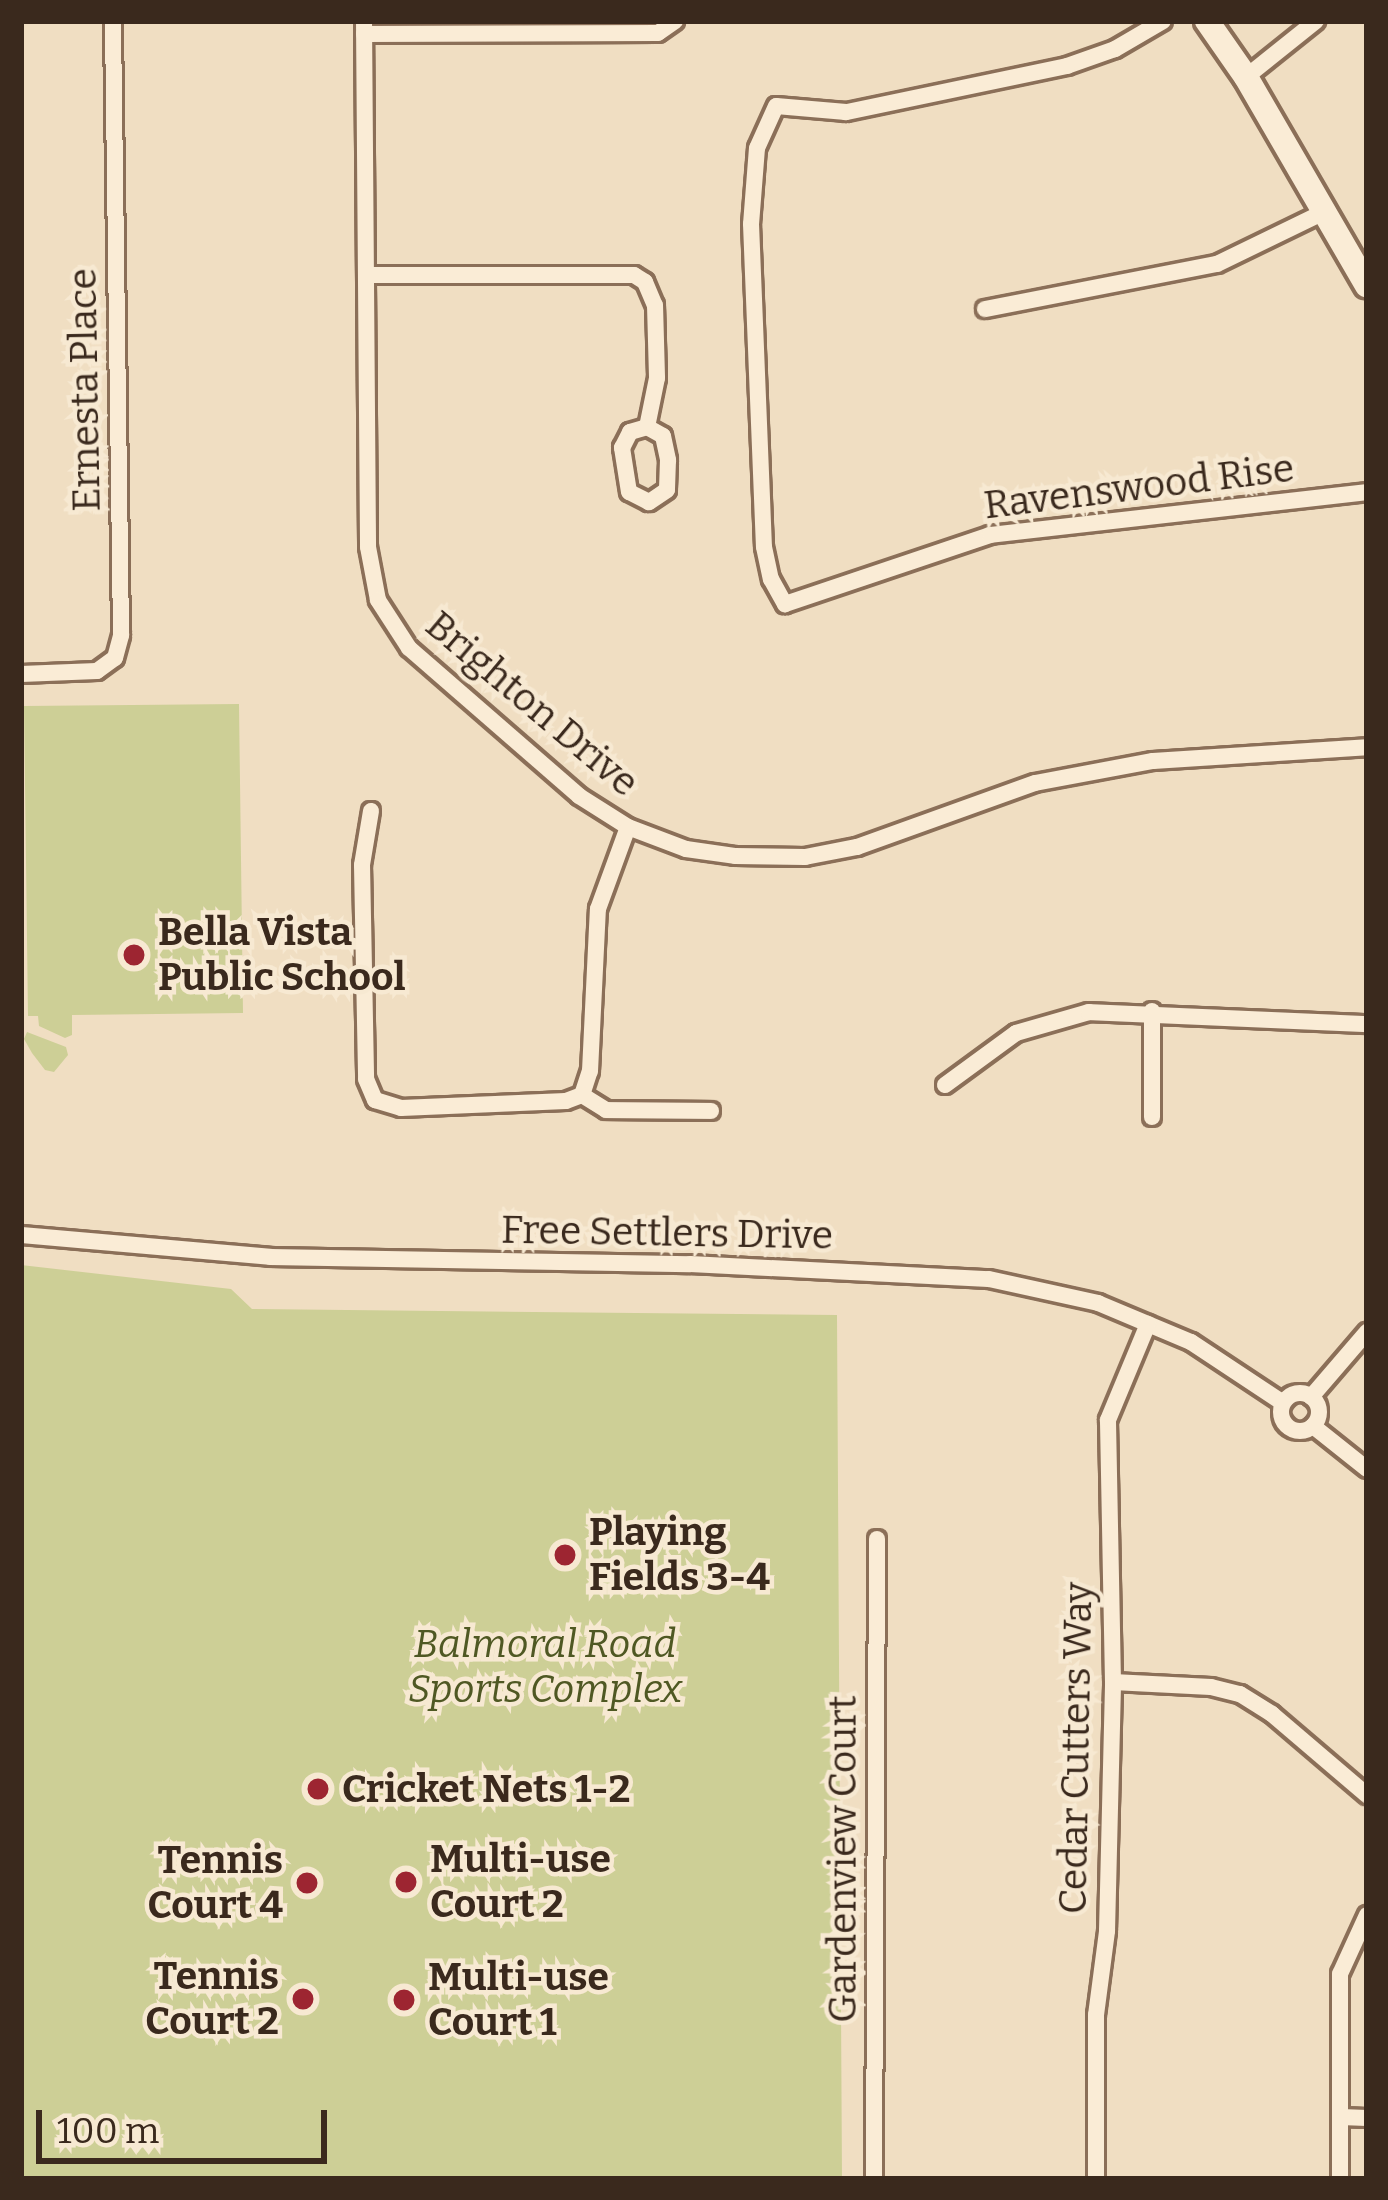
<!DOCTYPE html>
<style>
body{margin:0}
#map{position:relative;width:1388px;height:2200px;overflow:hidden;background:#f0dec2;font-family:Bitter,serif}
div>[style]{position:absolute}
.green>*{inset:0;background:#cdcf96}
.roads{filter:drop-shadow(3px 0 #8b6f58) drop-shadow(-3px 0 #8b6f58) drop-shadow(0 3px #8b6f58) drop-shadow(0 -3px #8b6f58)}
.street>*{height:16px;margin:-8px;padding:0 8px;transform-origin:8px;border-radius:8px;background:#faecd6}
.street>.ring{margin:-8px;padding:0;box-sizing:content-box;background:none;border:16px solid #faecd6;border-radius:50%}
.secondary>*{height:24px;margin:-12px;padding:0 12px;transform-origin:12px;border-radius:12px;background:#faecd6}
.dots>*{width:33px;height:33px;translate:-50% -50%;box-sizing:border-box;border:6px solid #f7e9d2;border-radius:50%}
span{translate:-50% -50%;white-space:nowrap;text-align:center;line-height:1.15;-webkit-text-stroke:9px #f7e9d2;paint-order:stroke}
.street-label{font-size:39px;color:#3a291d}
.poi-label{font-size:39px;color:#3a291d;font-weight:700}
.left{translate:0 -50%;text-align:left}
.right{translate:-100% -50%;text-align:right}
.park-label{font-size:39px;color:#4f5823;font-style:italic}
.frame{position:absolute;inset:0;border:24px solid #3a291d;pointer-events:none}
.scale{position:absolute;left:36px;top:2110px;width:291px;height:54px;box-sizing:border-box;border:6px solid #3a291d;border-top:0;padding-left:15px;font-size:36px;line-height:42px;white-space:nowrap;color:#3a291d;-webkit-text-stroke:9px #f7e9d2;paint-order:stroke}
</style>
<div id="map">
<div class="green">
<div style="clip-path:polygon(239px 704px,243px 1013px,72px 1015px,72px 1035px,65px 1038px,39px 1026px,38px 1016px,28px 1016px,24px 706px)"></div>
<div style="clip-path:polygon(27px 1032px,66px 1047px,68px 1055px,54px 1072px,45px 1070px,32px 1053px,24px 1039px)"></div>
<div style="clip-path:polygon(21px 1265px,231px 1289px,252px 1309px,837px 1315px,842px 2179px,21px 2179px)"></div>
</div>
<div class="roads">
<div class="street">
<div style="left:364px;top:21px;width:526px;rotate:89.56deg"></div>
<div style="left:368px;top:547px;width:54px;rotate:79.3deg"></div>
<div style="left:378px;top:600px;width:57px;rotate:57.1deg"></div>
<div style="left:409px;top:648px;width:225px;rotate:41deg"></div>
<div style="left:579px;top:796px;width:58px;rotate:32.3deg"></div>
<div style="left:628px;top:827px;width:62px;rotate:20.8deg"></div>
<div style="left:686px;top:849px;width:49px;rotate:8.1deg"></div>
<div style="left:735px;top:856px;width:70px;rotate:0.8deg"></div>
<div style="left:805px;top:857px;width:53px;rotate:-10.9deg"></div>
<div style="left:857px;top:847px;width:189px;rotate:-19.8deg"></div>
<div style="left:1035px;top:783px;width:120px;rotate:-10.6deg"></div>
<div style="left:1153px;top:761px;width:214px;rotate:-3.7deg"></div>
<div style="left:1163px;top:21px;width:56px;rotate:149.7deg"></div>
<div style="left:1115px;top:49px;width:51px;rotate:160.5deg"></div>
<div style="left:1067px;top:66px;width:226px;rotate:168.2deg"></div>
<div style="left:846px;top:112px;width:70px;rotate:-175.1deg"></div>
<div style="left:776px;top:106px;width:46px;rotate:114.3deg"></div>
<div style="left:757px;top:148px;width:76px;rotate:94.5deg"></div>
<div style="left:751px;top:224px;width:323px;rotate:87.7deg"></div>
<div style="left:764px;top:547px;width:33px;rotate:78deg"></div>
<div style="left:771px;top:579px;width:29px;rotate:61deg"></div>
<div style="left:785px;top:604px;width:216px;rotate:-18.6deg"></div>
<div style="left:990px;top:535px;width:379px;rotate:-6.5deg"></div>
<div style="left:364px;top:34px;width:294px;rotate:-0.2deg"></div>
<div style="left:658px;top:33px;width:21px;rotate:-35deg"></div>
<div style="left:1246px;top:77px;width:90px;rotate:-38.7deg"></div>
<div style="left:366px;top:275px;width:268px"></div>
<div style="left:634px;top:275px;width:13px;rotate:32deg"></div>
<div style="left:645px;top:282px;width:25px;rotate:67deg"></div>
<div style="left:655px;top:305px;width:73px;rotate:88.4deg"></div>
<div style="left:657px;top:378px;width:50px;rotate:101.5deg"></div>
<div style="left:985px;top:309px;width:236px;rotate:-11deg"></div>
<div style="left:1217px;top:264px;width:119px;rotate:-25.9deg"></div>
<div style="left:647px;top:427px;width:18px;rotate:29deg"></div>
<div style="left:663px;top:436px;width:25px;rotate:78deg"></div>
<div style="left:668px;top:460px;width:30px;rotate:92deg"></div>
<div style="left:667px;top:490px;width:22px;rotate:146deg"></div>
<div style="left:649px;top:502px;width:22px;rotate:-153deg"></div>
<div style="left:629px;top:492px;width:45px;rotate:-99deg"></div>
<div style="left:622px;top:448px;width:18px;rotate:-63deg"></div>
<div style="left:630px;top:432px;width:18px;rotate:-16deg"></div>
<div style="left:21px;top:674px;width:76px;rotate:-2.3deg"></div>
<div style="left:97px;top:671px;width:22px;rotate:-36deg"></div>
<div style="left:115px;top:658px;width:24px;rotate:-75deg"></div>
<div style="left:121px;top:635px;width:614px;rotate:-90.75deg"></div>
<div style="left:371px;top:811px;width:55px;rotate:99.5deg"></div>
<div style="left:362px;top:865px;width:214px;rotate:88.9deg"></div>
<div style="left:366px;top:1079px;width:23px;rotate:67deg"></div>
<div style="left:375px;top:1100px;width:27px;rotate:17deg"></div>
<div style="left:401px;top:1108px;width:165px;rotate:-2.4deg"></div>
<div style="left:566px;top:1101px;width:17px;rotate:-21deg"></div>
<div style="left:582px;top:1095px;width:25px;rotate:-72deg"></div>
<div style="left:590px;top:1071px;width:162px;rotate:-87.2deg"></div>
<div style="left:598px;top:909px;width:87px;rotate:-69.9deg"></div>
<div style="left:945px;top:1085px;width:88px;rotate:-36.2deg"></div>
<div style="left:1016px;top:1033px;width:76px;rotate:-16deg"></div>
<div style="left:1089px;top:1012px;width:278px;rotate:2.5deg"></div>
<div style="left:582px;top:1095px;width:28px;rotate:32deg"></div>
<div style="left:606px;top:1110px;width:105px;rotate:0.5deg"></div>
<div style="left:1152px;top:1117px;width:106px;rotate:-90deg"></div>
<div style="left:21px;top:1235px;width:250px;rotate:5deg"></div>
<div style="left:270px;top:1257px;width:420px;rotate:1deg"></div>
<div style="left:690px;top:1264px;width:299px;rotate:2.9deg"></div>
<div style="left:989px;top:1279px;width:112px;rotate:12.4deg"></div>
<div style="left:1098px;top:1303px;width:101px;rotate:22.8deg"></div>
<div style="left:1191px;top:1342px;width:110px;rotate:33.5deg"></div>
<div class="ring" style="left:1281px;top:1393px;width:22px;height:22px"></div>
<div style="left:1311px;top:1397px;width:86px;rotate:-49.3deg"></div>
<div style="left:1313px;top:1426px;width:69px;rotate:38.5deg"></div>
<div style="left:1113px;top:1682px;width:98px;rotate:2.9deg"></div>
<div style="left:1211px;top:1687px;width:30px;rotate:14deg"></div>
<div style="left:1240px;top:1694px;width:38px;rotate:32deg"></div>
<div style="left:1272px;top:1714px;width:125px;rotate:40.5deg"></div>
<div style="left:1341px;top:2117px;width:26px;rotate:2deg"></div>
<div style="left:874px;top:2179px;width:640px;rotate:-89.73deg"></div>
<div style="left:1096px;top:2179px;width:164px;rotate:-90deg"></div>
<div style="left:1096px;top:2015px;width:85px;rotate:-82.5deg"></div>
<div style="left:1107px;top:1931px;width:249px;rotate:-88.6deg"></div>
<div style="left:1113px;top:1682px;width:262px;rotate:-91.1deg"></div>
<div style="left:1108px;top:1420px;width:104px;rotate:-67.4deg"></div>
<div style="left:1340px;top:2179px;width:205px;rotate:-90deg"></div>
<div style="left:1340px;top:1974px;width:65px;rotate:-65.4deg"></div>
</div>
<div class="secondary">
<div style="left:1207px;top:21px;width:68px;rotate:55.1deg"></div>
<div style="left:1246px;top:77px;width:241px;rotate:59.9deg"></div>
</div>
</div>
<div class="dots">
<div style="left:134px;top:955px;background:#9d2531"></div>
<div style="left:565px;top:1555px;background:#9d2531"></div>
<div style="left:318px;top:1789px;background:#9d2531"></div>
<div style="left:406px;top:1882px;background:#9d2531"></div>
<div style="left:307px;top:1883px;background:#9d2531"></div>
<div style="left:303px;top:1999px;background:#9d2531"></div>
<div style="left:404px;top:2000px;background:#9d2531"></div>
</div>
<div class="street-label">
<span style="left:85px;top:390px;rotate:-91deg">Ernesta Place</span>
<span style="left:1139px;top:487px;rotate:-7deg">Ravenswood Rise</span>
<span style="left:532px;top:704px;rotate:40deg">Brighton Drive</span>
<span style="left:667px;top:1233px;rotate:1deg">Free Settlers Drive</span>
<span style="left:1076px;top:1748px;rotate:-89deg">Cedar Cutters Way</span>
<span style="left:843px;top:1859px;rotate:-90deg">Gardenview Court</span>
</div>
<div class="poi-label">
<span class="left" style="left:158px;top:955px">Bella Vista<br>Public School</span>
<span class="left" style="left:589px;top:1555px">Playing<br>Fields 3-4</span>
<span class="left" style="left:342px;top:1789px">Cricket Nets 1-2</span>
<span class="left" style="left:430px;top:1882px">Multi-use<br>Court 2</span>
<span class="right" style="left:283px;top:1883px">Tennis<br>Court 4</span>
<span class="right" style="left:279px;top:1999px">Tennis<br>Court 2</span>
<span class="left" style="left:428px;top:2000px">Multi-use<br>Court 1</span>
</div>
<div class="park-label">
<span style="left:545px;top:1667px">Balmoral Road<br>Sports Complex</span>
</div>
<div class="frame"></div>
<div class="scale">100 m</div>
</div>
